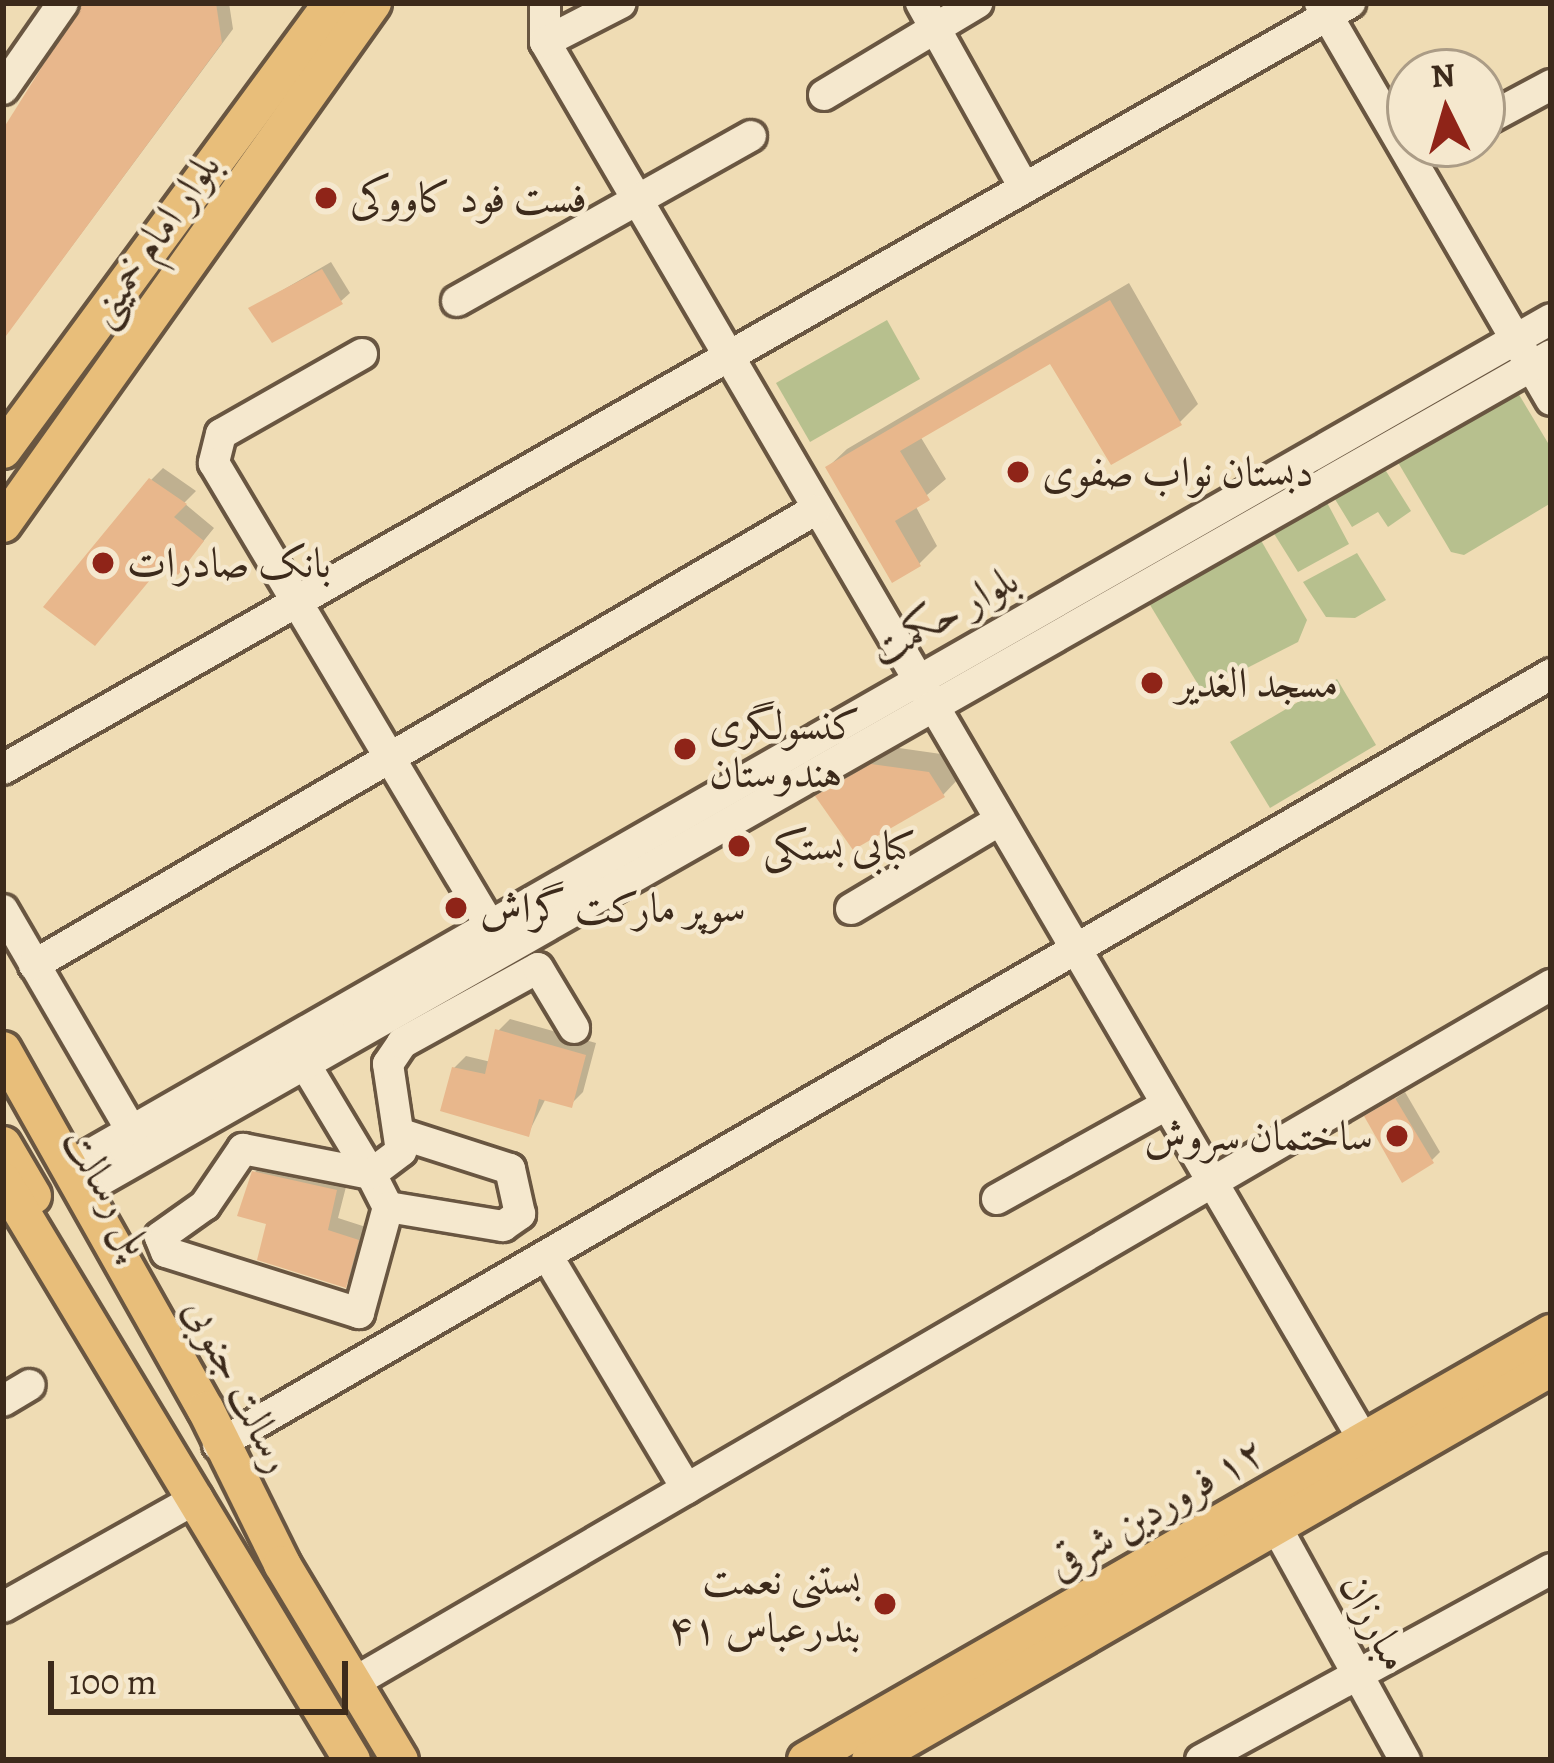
<!DOCTYPE html>
<meta charset="utf-8">
<style>
body{margin:0}
#map{position:relative;width:1554px;height:1763px;overflow:hidden;background:#efdcb4;font-family:Alegreya,Amiri,serif}
div>[style]{position:absolute}
.green>*{inset:0;background:#b7c08e}
.shadow>*{inset:0;background:#0003}
.building>*{inset:0;background:#e8b78c}
.roads{filter:drop-shadow(3px 0 #695641) drop-shadow(-3px 0 #695641) drop-shadow(0 3px #695641) drop-shadow(0 -3px #695641)}
.minor>*{height:30px;margin:-15px;padding:0 15px;transform-origin:15px;border-radius:15px;background:#f5e8ce}
.major>*{height:36px;margin:-18px;padding:0 18px;transform-origin:18px;border-radius:18px;background:#e8be7a}
.dots>*{width:33px;height:33px;translate:-50% -50%;box-sizing:border-box;border:6px solid #f5e8ce;border-radius:50%}
span{translate:-50% -50%;white-space:nowrap;text-align:center;line-height:1.15;-webkit-text-stroke:9px #f5e8ce;paint-order:stroke}
.poi-label{font-size:42px;color:#3c2a1b}
.left{translate:0 -50%;text-align:left}
.right{translate:-100% -50%;text-align:right}
.street-label{font-size:42px;color:#3c2a1b}
.frame{position:absolute;inset:0;border:6px solid #3c2a1b;pointer-events:none}
.north{position:absolute;left:1386px;top:48px;width:120px;height:120px;box-sizing:border-box;background:#f5e8ce;border:3px solid #ab9c86;border-radius:50%;rotate:355deg;font-size:33px;font-weight:700;line-height:48px;text-align:center;color:#3c2a1b}
.north::after{content:'';display:block;margin:auto;width:42px;height:54px;background:#8f2418;clip-path:polygon(50% 0,100% 100%,50% 72%,0 100%)}
.scale{position:absolute;left:48px;top:1661px;width:300px;height:54px;box-sizing:border-box;border:6px solid #3c2a1b;border-top:0;padding-left:15px;font-size:36px;line-height:42px;white-space:nowrap;color:#3c2a1b;-webkit-text-stroke:9px #f5e8ce;paint-order:stroke}
</style>
<div id="map">
<div class="green">
<div style="clip-path:polygon(887px 320px,920px 379px,810px 442px,776px 383px)"></div>
<div style="clip-path:polygon(1512px 383px,1551px 448px,1551px 503px,1464px 555px,1451px 552px,1393px 454px)"></div>
<div style="clip-path:polygon(1381px 463px,1411px 511px,1388px 527px,1378px 512px,1352px 527px,1330px 491px)"></div>
<div style="clip-path:polygon(1323px 495px,1349px 544px,1298px 572px,1268px 524px)"></div>
<div style="clip-path:polygon(1255px 530px,1307px 620px,1298px 642px,1202px 691px,1144px 595px)"></div>
<div style="clip-path:polygon(1357px 553px,1386px 600px,1355px 618px,1326px 617px,1303px 582px)"></div>
<div style="clip-path:polygon(1337px 679px,1376px 745px,1270px 808px,1230px 742px)"></div>
</div>
<div class="shadow">
<div style="clip-path:polygon(81px 3px,229px 3px,233px 29px,3px 339px,3px 133px,82px 15px)"></div>
<div style="clip-path:polygon(331px 262px,350px 293px,341px 301px,252px 308px)"></div>
<div style="clip-path:polygon(1129px 283px,1198px 404px,1180px 422px,1051px 360px,920px 436px,946px 479px,915px 505px,937px 546px,919px 564px,828px 467px,847px 449px)"></div>
<div style="clip-path:polygon(163px 468px,196px 491px,184px 503px,214px 528px,189px 559px,151px 480px)"></div>
<div style="clip-path:polygon(892px 747px,948px 755px,961px 776px,943px 795px,819px 797px)"></div>
<div style="clip-path:polygon(510px 1019px,596px 1043px,583px 1092px,571px 1104px,546px 1098px,528px 1134px,454px 1068px,466px 1056px,491px 1062px,498px 1031px)"></div>
<div style="clip-path:polygon(1405px 1092px,1440px 1152px,1432px 1160px,1368px 1117px)"></div>
<div style="clip-path:polygon(267px 1160px,348px 1179px,338px 1218px,369px 1228px,357px 1273px,345px 1285px,270px 1222px,255px 1172px)"></div>
</div>
<div class="building">
<div style="clip-path:polygon(82px 3px,216px 3px,222px 43px,3px 340px,3px 129px)"></div>
<div style="clip-path:polygon(322px 269px,343px 304px,272px 343px,248px 308px)"></div>
<div style="clip-path:polygon(1110px 300px,1182px 425px,1111px 465px,1050px 364px,900px 451px,930px 500px,895px 521px,921px 566px,892px 583px,825px 467px)"></div>
<div style="clip-path:polygon(149px 478px,187px 504px,174px 517px,204px 541px,178px 575px,165px 562px,95px 646px,43px 607px)"></div>
<div style="clip-path:polygon(871px 764px,929px 772px,945px 797px,853px 850px,815px 796px)"></div>
<div style="clip-path:polygon(495px 1029px,586px 1055px,572px 1108px,539px 1099px,529px 1137px,440px 1111px,452px 1067px,485px 1074px)"></div>
<div style="clip-path:polygon(1395px 1098px,1434px 1163px,1402px 1183px,1364px 1116px)"></div>
<div style="clip-path:polygon(252px 1171px,337px 1190px,328px 1230px,359px 1240px,346px 1288px,257px 1260px,266px 1224px,237px 1216px)"></div>
</div>
<div class="roads">
<div class="minor">
<div style="left:545px;top:3px;width:39px;rotate:90deg"></div>
<div style="left:545px;top:42px;width:1621px;rotate:59.65deg"></div>
<div style="left:921px;top:3px;width:207px;rotate:60.8deg"></div>
<div style="left:1320px;top:3px;width:459px;rotate:59.8deg"></div>
<div style="left:545px;top:42px;width:85px;rotate:-27.2deg"></div>
<div style="left:3px;top:89px;width:105px;rotate:-55.1deg"></div>
<div style="left:824px;top:95px;width:179px;rotate:-31deg"></div>
<div style="left:1482px;top:122px;width:78px;rotate:-28.2deg"></div>
<div style="left:457px;top:301px;width:337px;rotate:-29.3deg"></div>
<div style="left:362px;top:354px;width:162px;rotate:150.4deg"></div>
<div style="left:221px;top:434px;width:30px;rotate:104deg"></div>
<div style="left:214px;top:463px;width:537px;rotate:59.18deg"></div>
<div style="left:3px;top:769px;width:1550px;rotate:-29.63deg"></div>
<div style="left:851px;top:909px;width:170px;rotate:-30.8deg"></div>
<div style="left:3px;top:910px;width:257px;rotate:59.8deg"></div>
<div style="left:34px;top:965px;width:904px;rotate:-30.22deg"></div>
<div style="left:294px;top:1046px;width:149px;rotate:59deg"></div>
<div style="left:371px;top:1174px;width:37px;rotate:63deg"></div>
<div style="left:388px;top:1207px;width:110px;rotate:105.3deg"></div>
<div style="left:359px;top:1313px;width:202px;rotate:-162.5deg"></div>
<div style="left:166px;top:1252px;width:16px;rotate:-112deg"></div>
<div style="left:160px;top:1237px;width:55px;rotate:-35.4deg"></div>
<div style="left:205px;top:1205px;width:68px;rotate:-55.8deg"></div>
<div style="left:243px;top:1149px;width:130px;rotate:11.1deg"></div>
<div style="left:371px;top:1174px;width:38px;rotate:-37deg"></div>
<div style="left:401px;top:1151px;width:88px;rotate:-98.5deg"></div>
<div style="left:388px;top:1064px;width:25px;rotate:-56deg"></div>
<div style="left:402px;top:1043px;width:155px;rotate:-28.9deg"></div>
<div style="left:538px;top:968px;width:70px;rotate:59deg"></div>
<div style="left:68px;top:1167px;width:1708px;rotate:-29.76deg"></div>
<div style="left:82px;top:1191px;width:1690px;rotate:-29.64deg"></div>
<div style="left:997px;top:1199px;width:191px;rotate:-29.1deg"></div>
<div style="left:388px;top:1207px;width:117px;rotate:9.4deg"></div>
<div style="left:503px;top:1226px;width:21px;rotate:-35deg"></div>
<div style="left:520px;top:1214px;width:46px;rotate:-102.5deg"></div>
<div style="left:510px;top:1169px;width:114px;rotate:-162.2deg"></div>
<div style="left:548px;top:1257px;width:270px;rotate:59.1deg"></div>
<div style="left:3px;top:1401px;width:31px;rotate:-31deg"></div>
<div style="left:218px;top:1445px;width:1540px;rotate:-30.04deg"></div>
<div style="left:1274px;top:1523px;width:271px;rotate:61.1deg"></div>
<div style="left:3px;top:1607px;width:223px;rotate:-29.3deg"></div>
<div style="left:353px;top:1683px;width:1387px;rotate:-30.23deg"></div>
<div style="left:1201px;top:1760px;width:399px;rotate:-28.6deg"></div>
</div>
<div class="major">
<div style="left:3px;top:450px;width:555px;rotate:-53.65deg"></div>
<div style="left:3px;top:524px;width:639px;rotate:-54.62deg"></div>
<div style="left:3px;top:1050px;width:413px;rotate:60.6deg"></div>
<div style="left:206px;top:1410px;width:172px;rotate:63.7deg"></div>
<div style="left:282px;top:1564px;width:229px;rotate:59deg"></div>
<div style="left:3px;top:1145px;width:59px;rotate:59.5deg"></div>
<div style="left:3px;top:1181px;width:676px;rotate:58.92deg"></div>
<div style="left:806px;top:1760px;width:859px;rotate:-29.82deg"></div>
<div style="left:870px;top:1760px;width:786px;rotate:-29.93deg"></div>
</div>
</div>
<div class="dots">
<div style="left:326px;top:198px;background:#8f2418"></div>
<div style="left:1018px;top:472px;background:#8f2418"></div>
<div style="left:103px;top:563px;background:#8f2418"></div>
<div style="left:1152px;top:683px;background:#8f2418"></div>
<div style="left:685px;top:749px;background:#8f2418"></div>
<div style="left:739px;top:846px;background:#8f2418"></div>
<div style="left:456px;top:908px;background:#8f2418"></div>
<div style="left:1397px;top:1136px;background:#8f2418"></div>
<div style="left:885px;top:1604px;background:#8f2418"></div>
</div>
<div class="poi-label">
<span class="left" style="left:350px;top:198px">فست فود کاووکی</span>
<span class="left" style="left:1042px;top:472px">دبستان نواب صفوی</span>
<span class="left" style="left:127px;top:563px">بانک صادرات</span>
<span class="left" style="left:1176px;top:683px">مسجد الغدیر</span>
<span class="left" style="left:709px;top:749px">کنسولگری<br>هندوستان</span>
<span class="left" style="left:763px;top:846px">کبابی بستکی</span>
<span class="left" style="left:480px;top:908px">سوپر مارکت گراش</span>
<span class="right" style="left:1373px;top:1136px">ساختمان سروش</span>
<span class="right" style="left:861px;top:1604px">بستنی نعمت<br>بندرعباس ۴۱</span>
</div>
<div class="street-label">
<span style="left:153px;top:239px;rotate:-55deg">بلوار امام خمینی</span>
<span style="left:944px;top:615px;rotate:-29deg">بلوار حکمت</span>
<span style="left:108px;top:1191px;rotate:60deg">پل رسالت</span>
<span style="left:239px;top:1385px;rotate:63deg">رسالت جنوبی</span>
<span style="left:1156px;top:1508px;rotate:-30deg">١٢ فروردین شرقی</span>
<span style="left:1375px;top:1622px;rotate:62deg">مبارزان</span>
</div>
<div class="frame"></div>
<div class="north">N</div>
<div class="scale">100 m</div>
</div>
